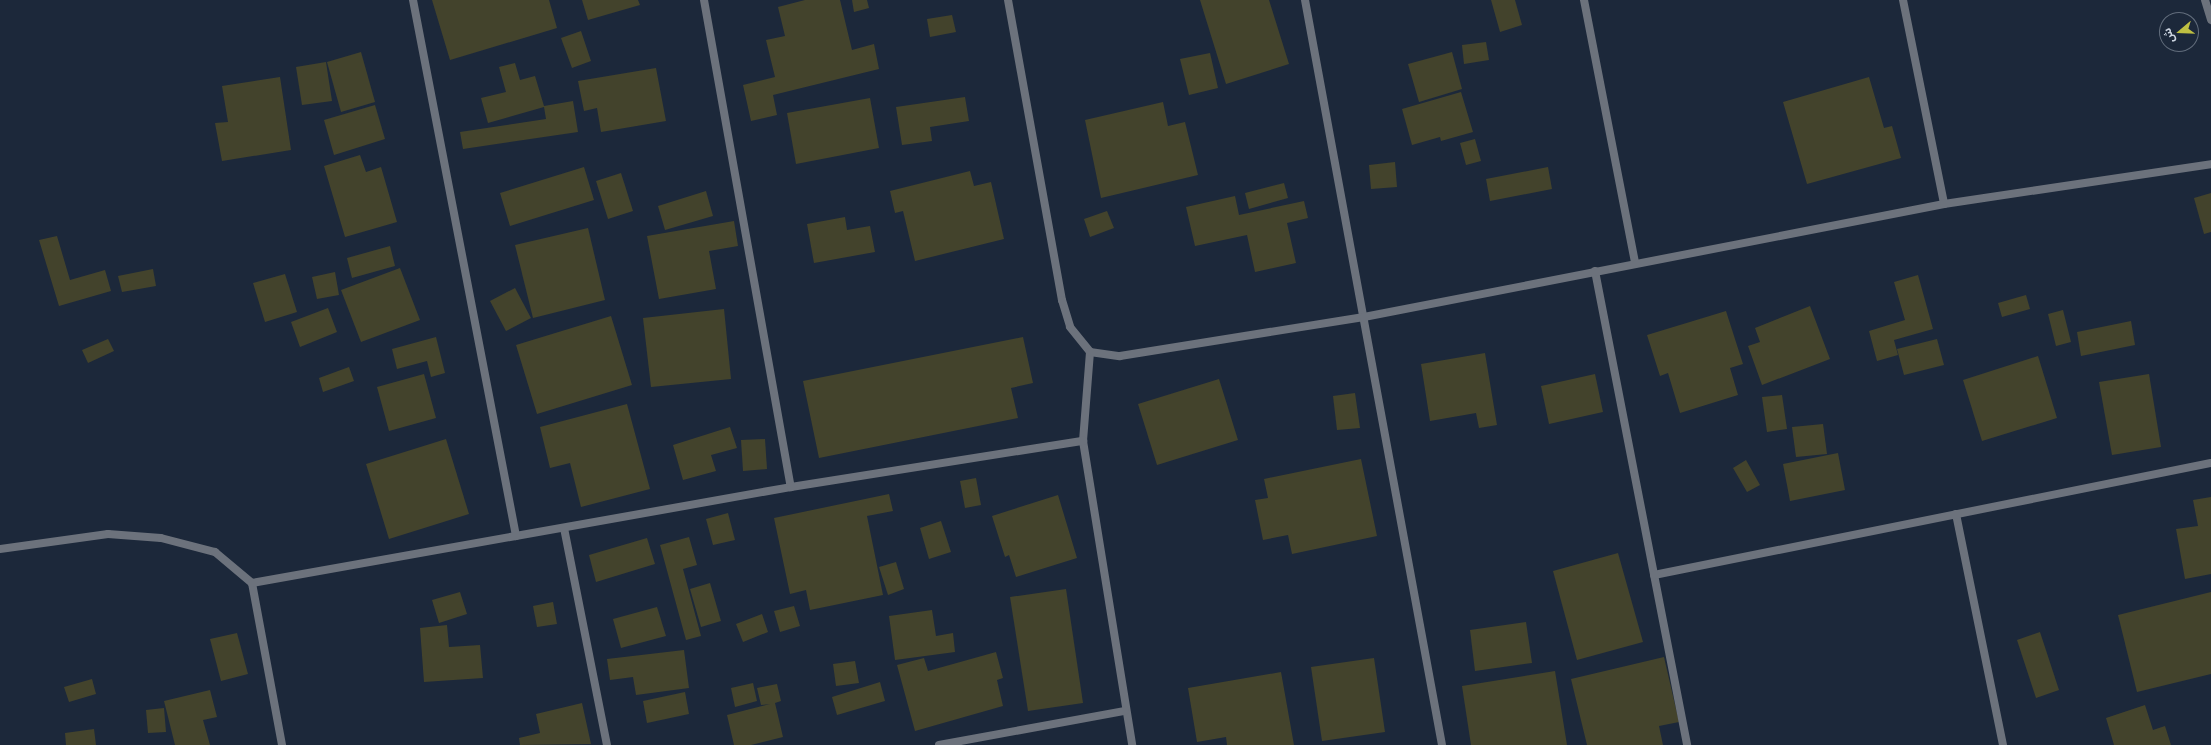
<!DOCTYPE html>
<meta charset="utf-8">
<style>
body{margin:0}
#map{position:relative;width:2211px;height:745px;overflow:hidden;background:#1c283a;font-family:"PT Sans Narrow","Noto Sans Arabic",sans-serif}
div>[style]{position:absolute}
.building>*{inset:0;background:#43432c}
.street>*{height:8px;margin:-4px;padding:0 4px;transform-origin:4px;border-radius:4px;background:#6c727c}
span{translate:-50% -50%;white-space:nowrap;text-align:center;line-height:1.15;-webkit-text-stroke:3px #1c283a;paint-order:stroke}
.north{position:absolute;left:2159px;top:12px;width:40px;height:40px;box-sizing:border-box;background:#1c283a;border:1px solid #626d7c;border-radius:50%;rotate:251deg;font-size:11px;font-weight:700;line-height:16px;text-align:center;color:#ccd4e0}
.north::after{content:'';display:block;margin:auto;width:14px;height:18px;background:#bebf42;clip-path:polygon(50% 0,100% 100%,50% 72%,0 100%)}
</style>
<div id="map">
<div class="building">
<div style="clip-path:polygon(432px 0,549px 0,557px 28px,450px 60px)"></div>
<div style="clip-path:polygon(582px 0,638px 0,640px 5px,588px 20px)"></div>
<div style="clip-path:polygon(805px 0,840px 0,852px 50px,874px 44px,879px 69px,773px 95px,777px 115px,751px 121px,743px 85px,775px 77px,766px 40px,785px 36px,778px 7px)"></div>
<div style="clip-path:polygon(852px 0,867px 0,869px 8px,854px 12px)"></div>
<div style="clip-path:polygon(1200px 0,1269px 0,1289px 64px,1226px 84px)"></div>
<div style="clip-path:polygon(1491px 0,1515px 0,1522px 25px,1500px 32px)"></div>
<div style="clip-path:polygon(952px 15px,956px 32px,930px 37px,927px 19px)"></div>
<div style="clip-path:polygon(581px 31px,591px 61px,572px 68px,561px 38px)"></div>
<div style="clip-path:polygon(1486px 42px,1489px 60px,1464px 64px,1462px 45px)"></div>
<div style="clip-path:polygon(361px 52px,375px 102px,341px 112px,327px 62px)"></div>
<div style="clip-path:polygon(1452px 52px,1462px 89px,1419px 102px,1408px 64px)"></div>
<div style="clip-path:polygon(1210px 53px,1218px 88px,1189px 95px,1180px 59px)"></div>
<div style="clip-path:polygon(326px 62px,332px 101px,302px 105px,296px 67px)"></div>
<div style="clip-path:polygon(515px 63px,520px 80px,535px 76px,544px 106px,573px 101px,578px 132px,463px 149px,460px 132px,546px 119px,544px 107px,488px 123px,481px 98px,506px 92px,499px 67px)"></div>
<div style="clip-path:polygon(656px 68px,666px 121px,601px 132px,597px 108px,584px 111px,578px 81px)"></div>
<div style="clip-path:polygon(280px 77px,291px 150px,222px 161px,215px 123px,228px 122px,222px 86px)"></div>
<div style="clip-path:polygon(1869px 77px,1884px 128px,1892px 126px,1901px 158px,1807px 184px,1783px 102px)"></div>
<div style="clip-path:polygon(1461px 92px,1473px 132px,1441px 141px,1440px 137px,1412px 145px,1402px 109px)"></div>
<div style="clip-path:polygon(965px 97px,969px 121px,930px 127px,932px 141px,902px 145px,896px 107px)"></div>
<div style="clip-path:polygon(870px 98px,879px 148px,796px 164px,787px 113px)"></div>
<div style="clip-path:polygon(1163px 102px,1168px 126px,1185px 122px,1198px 175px,1101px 198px,1085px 120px)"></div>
<div style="clip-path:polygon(375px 105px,385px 139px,334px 155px,324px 120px)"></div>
<div style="clip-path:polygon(1475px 139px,1481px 161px,1466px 165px,1460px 143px)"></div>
<div style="clip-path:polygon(360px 155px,366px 172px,381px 167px,397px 222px,345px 237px,324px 166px)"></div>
<div style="clip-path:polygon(1395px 162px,1397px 187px,1371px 189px,1369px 165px)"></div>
<div style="clip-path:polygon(584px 167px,594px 200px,510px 226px,500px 193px)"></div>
<div style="clip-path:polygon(1548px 167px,1552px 189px,1490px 201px,1486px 179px)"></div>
<div style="clip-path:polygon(970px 171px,974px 186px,991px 182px,1004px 239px,915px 261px,903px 211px,895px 213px,890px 191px)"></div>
<div style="clip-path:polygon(621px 173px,633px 211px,608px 219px,596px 181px)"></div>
<div style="clip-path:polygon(1284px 183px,1288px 198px,1249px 209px,1245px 193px)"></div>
<div style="clip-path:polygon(706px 191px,713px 216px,665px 230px,658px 206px)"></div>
<div style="clip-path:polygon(2211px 193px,2211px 232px,2204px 234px,2194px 198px)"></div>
<div style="clip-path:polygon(1235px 196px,1239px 215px,1304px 201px,1308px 218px,1287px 223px,1296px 263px,1255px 272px,1247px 235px,1195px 246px,1186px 207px)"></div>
<div style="clip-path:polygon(1107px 211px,1114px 228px,1090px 237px,1084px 219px)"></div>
<div style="clip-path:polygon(845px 217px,847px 230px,870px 226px,875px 252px,814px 263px,807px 224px)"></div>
<div style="clip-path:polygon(734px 221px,738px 246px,709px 251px,716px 289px,659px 299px,647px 236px)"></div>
<div style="clip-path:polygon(588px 228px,605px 300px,533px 318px,515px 245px)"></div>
<div style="clip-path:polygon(57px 236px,70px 280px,105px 270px,111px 291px,59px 306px,39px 240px)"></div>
<div style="clip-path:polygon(390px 246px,395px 266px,352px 278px,347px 258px)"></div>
<div style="clip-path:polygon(400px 268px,420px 320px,361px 342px,341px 290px)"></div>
<div style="clip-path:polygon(153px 269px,156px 286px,122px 292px,118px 276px)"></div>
<div style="clip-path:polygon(335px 272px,339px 295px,317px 299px,312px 277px)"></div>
<div style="clip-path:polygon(285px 274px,297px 312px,265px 322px,253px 283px)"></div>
<div style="clip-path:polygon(1918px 275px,1933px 329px,1894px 340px,1898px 355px,1877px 361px,1869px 331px,1905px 320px,1894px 282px)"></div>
<div style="clip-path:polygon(515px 288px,531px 318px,506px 331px,490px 301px)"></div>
<div style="clip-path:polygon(2026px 295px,2030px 309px,2002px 317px,1998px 303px)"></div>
<div style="clip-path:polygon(1810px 306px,1830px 359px,1762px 385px,1748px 346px,1760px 342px,1755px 328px)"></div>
<div style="clip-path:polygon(328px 308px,337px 332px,300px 347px,291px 322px)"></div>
<div style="clip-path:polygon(724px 309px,731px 379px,651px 387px,643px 318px)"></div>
<div style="clip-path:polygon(2063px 310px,2071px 342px,2056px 346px,2048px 314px)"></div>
<div style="clip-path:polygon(1726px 311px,1743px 364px,1730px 368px,1738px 395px,1680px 413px,1668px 373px,1660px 376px,1647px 335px)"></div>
<div style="clip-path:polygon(611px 316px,632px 385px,537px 414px,516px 345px)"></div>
<div style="clip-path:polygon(2131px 321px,2135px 345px,2081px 356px,2077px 332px)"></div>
<div style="clip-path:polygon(436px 337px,445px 373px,431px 377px,427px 361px,397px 369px,392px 349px)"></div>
<div style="clip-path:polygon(1023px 337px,1033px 383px,1011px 388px,1018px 418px,819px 458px,803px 381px)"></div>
<div style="clip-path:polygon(108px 339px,114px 351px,88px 363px,82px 350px)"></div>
<div style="clip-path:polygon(1937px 339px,1944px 365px,1904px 375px,1897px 349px)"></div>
<div style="clip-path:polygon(1485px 353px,1497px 425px,1479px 428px,1476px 413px,1430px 421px,1421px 364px)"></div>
<div style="clip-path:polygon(2038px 356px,2057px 418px,1982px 441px,1963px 380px)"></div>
<div style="clip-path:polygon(349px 367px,354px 381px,323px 392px,319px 378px)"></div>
<div style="clip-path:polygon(424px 374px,436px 418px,389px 431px,377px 387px)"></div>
<div style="clip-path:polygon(1595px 374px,1603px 412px,1549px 424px,1541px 386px)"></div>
<div style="clip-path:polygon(2149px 374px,2161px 447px,2112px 455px,2099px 382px)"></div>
<div style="clip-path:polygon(1219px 379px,1238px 440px,1157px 465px,1138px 404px)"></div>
<div style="clip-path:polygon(1355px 393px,1360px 428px,1337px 430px,1333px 396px)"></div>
<div style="clip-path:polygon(1782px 395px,1787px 429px,1767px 432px,1762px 397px)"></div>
<div style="clip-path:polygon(627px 404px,650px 489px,581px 507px,570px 463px,550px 468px,540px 427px)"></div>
<div style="clip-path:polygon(1823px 424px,1827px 454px,1796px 457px,1792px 427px)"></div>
<div style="clip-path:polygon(730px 427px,737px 448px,711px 455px,716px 471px,683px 480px,673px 445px)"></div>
<div style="clip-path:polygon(446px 439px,469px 514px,389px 539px,366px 464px)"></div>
<div style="clip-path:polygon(765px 439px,767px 469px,743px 471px,741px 440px)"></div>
<div style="clip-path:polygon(1838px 453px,1845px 490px,1790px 501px,1783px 464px)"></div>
<div style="clip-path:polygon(1361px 459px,1377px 536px,1292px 554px,1288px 535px,1263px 540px,1255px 500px,1268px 498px,1264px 479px)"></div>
<div style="clip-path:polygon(1746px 460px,1760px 485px,1747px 492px,1733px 468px)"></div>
<div style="clip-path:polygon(976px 478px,981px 505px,965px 508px,960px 481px)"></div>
<div style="clip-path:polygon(889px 494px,893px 511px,867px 516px,883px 595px,810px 610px,806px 590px,790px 594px,774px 518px)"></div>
<div style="clip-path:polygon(1058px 495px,1077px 558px,1016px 577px,1009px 555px,1005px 557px,992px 516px)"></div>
<div style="clip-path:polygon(2211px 497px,2211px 574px,2185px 579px,2176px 529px,2198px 526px,2193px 500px)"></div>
<div style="clip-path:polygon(728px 513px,735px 540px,713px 545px,706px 519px)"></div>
<div style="clip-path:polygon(941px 521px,951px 552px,929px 559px,920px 528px)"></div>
<div style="clip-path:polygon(689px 537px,697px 565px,683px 569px,701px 636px,686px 640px,660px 545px)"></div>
<div style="clip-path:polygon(647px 538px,655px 564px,596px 582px,589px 555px)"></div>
<div style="clip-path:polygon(1618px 553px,1643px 642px,1577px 660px,1553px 571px)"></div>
<div style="clip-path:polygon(896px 562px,904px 589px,888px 595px,879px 567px)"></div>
<div style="clip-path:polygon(710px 583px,721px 621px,701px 627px,690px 589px)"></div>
<div style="clip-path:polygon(1066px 589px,1083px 703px,1028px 711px,1010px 597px)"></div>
<div style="clip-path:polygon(460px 592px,467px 614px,439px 623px,432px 600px)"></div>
<div style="clip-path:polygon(2211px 592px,2211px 674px,2137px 692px,2118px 615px)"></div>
<div style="clip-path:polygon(553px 602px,557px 624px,537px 627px,533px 606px)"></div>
<div style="clip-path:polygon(794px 606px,800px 626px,780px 632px,774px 611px)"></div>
<div style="clip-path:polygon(657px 607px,666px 636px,621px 648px,613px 619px)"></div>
<div style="clip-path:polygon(932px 610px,936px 636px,953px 633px,955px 652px,895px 660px,889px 616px)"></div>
<div style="clip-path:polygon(762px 614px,768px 632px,743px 642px,736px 624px)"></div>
<div style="clip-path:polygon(1526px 622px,1532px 663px,1475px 671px,1470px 630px)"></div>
<div style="clip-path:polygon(447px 625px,449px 647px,480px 645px,483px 678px,424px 682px,420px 628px)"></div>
<div style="clip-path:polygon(2040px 632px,2059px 690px,2036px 698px,2017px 640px)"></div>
<div style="clip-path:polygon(237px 633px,248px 674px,221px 681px,210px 639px)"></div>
<div style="clip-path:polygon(684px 650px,689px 688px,636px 695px,633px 677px,610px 680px,607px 659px)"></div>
<div style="clip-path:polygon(996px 652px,1003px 678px,997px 680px,1003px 706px,915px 731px,897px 665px,924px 658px,928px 671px)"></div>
<div style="clip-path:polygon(1664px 657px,1679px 722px,1659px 726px,1663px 745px,1587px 745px,1571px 679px)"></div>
<div style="clip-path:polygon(1374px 658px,1385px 732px,1322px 741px,1311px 667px)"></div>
<div style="clip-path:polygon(855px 661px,859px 683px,836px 686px,833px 664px)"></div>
<div style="clip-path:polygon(1555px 671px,1567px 745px,1471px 745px,1462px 686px)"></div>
<div style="clip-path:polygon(1281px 672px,1294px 745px,1227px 745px,1226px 737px,1197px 742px,1188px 688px)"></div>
<div style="clip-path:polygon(92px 679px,96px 694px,69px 702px,64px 687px)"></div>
<div style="clip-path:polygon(880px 682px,885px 701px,837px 715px,832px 697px)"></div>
<div style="clip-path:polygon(753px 683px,757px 701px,735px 707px,731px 688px)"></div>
<div style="clip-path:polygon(777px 684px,781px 701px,775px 703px,783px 737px,751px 745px,734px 745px,727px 715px,770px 704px,761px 705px,757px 688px)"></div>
<div style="clip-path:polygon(210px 690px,217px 717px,203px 720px,210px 745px,175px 745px,164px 701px)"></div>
<div style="clip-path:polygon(685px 692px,689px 714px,647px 723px,643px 701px)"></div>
<div style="clip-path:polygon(582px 703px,591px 744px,520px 745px,519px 738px,540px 733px,536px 714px)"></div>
<div style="clip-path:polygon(2145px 705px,2153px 730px,2165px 726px,2171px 745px,2114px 745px,2106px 718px)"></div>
<div style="clip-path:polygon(164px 708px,166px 732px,148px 733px,146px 710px)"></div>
<div style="clip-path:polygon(94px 729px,96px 745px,66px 745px,65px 733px)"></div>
</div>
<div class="street">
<div style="left:413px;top:0;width:546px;rotate:79.12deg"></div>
<div style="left:704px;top:0;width:495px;rotate:79.9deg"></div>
<div style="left:1008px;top:0;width:305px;rotate:79.8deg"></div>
<div style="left:1062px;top:300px;width:28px;rotate:73deg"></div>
<div style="left:1070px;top:327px;width:32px;rotate:51deg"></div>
<div style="left:1090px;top:352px;width:89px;rotate:94.5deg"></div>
<div style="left:1083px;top:441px;width:308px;rotate:80.8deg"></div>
<div style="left:1305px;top:0;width:757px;rotate:79.58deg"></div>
<div style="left:1584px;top:0;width:268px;rotate:79deg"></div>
<div style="left:1903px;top:0;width:208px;rotate:78.6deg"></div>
<div style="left:2205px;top:0;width:21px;rotate:73deg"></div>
<div style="left:1595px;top:271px;width:483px;rotate:79deg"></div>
<div style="left:1090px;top:352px;width:30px;rotate:8deg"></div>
<div style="left:1120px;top:356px;width:247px;rotate:-9.1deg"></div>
<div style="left:1364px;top:317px;width:591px;rotate:-11.02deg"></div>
<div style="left:1944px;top:204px;width:270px;rotate:-8.5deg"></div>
<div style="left:1956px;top:514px;width:236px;rotate:78.5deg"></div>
<div style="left:564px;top:528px;width:221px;rotate:78.8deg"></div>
<div style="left:0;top:549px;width:109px;rotate:-7.9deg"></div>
<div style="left:108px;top:534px;width:53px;rotate:4.3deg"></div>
<div style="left:161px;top:538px;width:56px;rotate:14.5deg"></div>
<div style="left:215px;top:552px;width:48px;rotate:40deg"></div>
<div style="left:252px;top:583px;width:165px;rotate:79.5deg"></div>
<div style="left:1654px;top:575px;width:568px;rotate:-11.37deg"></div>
<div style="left:252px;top:583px;width:547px;rotate:-10.1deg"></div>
<div style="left:791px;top:487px;width:296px;rotate:-9deg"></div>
<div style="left:939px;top:745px;width:189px;rotate:-10.4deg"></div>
</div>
<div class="north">ش</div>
</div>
